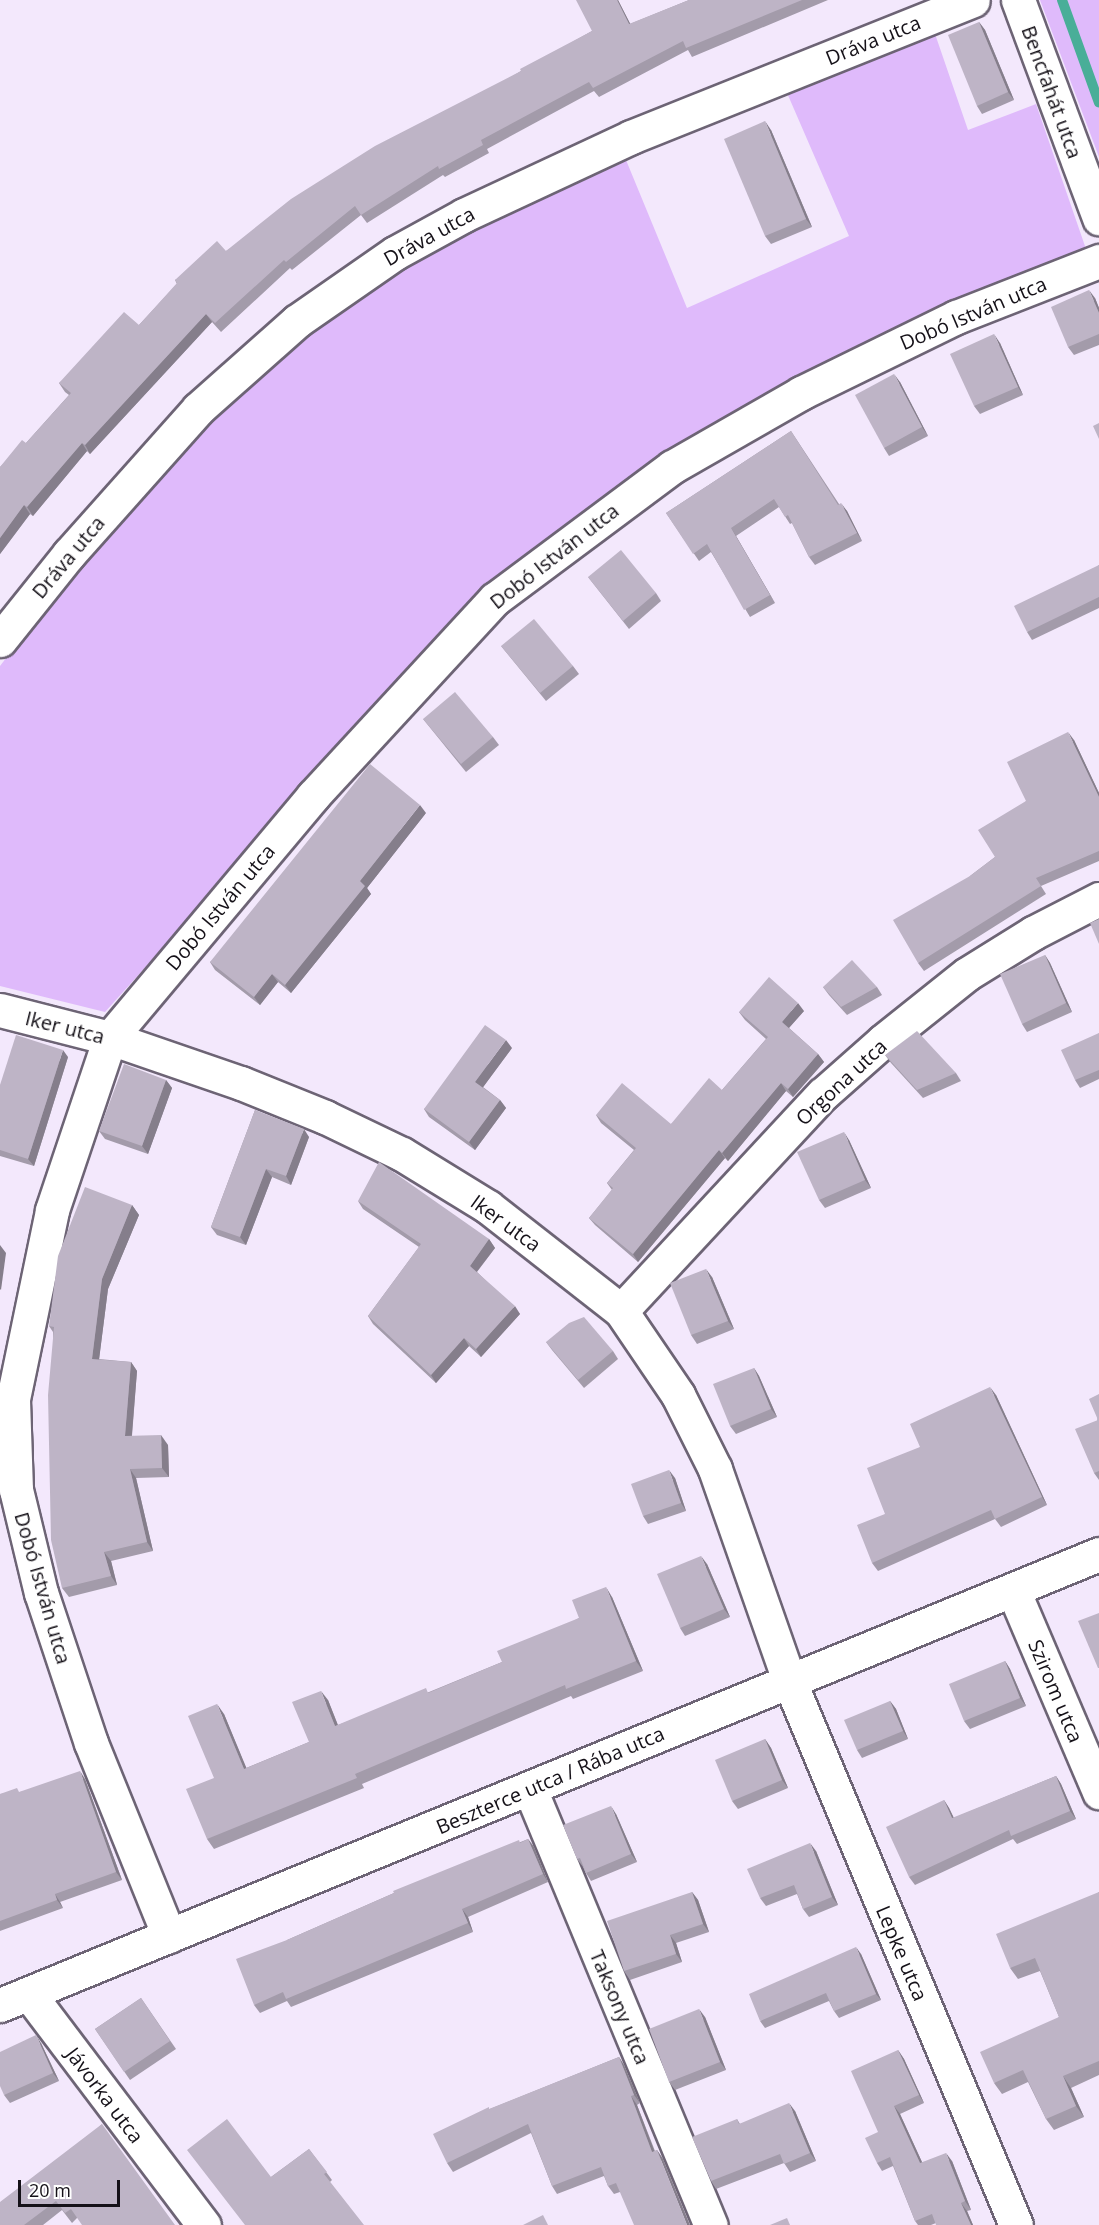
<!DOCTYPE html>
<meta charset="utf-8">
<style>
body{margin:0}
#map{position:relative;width:1099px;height:2225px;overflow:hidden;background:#f3e8fc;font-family:"Open Sans",sans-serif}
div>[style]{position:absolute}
.green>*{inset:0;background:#dfbafb}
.stream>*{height:10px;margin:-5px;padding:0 5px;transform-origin:5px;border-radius:5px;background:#49ae98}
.roads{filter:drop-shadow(2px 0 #6d6475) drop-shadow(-2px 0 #6d6475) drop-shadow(0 2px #6d6475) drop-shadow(0 -2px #6d6475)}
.minor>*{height:33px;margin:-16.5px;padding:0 16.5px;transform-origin:16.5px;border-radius:16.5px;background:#fff}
.tertiary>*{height:33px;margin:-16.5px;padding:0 16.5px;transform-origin:16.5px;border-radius:16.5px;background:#fff}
.wall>*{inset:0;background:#a39baa}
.shaded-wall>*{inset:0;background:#857e8b}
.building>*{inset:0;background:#beb4c6}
span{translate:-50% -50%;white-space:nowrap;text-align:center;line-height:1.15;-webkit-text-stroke:5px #fff;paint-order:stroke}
.street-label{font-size:20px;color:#151118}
.scale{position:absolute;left:18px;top:2180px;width:102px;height:27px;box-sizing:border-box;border:3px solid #151118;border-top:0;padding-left:8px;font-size:18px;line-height:21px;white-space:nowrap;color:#151118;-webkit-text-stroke:4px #fff;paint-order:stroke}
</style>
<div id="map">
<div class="green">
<div style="clip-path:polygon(1040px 0,1099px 0,1099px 157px)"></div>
<div style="clip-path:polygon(933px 28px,968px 130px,1036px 104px,1086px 249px,488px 587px,105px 1012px,0 986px,0 666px,73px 571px,193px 434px,312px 326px,400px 264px,507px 211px,626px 160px,687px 308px,849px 236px,784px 86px)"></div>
</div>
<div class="stream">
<div style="left:1062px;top:0;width:109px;rotate:70.2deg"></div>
</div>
<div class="roads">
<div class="minor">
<div style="left:0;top:640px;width:110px;rotate:-51.3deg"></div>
<div style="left:69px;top:554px;width:194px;rotate:-48.3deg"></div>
<div style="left:198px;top:409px;width:132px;rotate:-41.6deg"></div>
<div style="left:297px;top:321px;width:119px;rotate:-34.8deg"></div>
<div style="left:395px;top:253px;width:79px;rotate:-28.8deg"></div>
<div style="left:464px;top:215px;width:184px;rotate:-25deg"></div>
<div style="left:631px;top:137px;width:368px;rotate:-21.8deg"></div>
<div style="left:0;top:1010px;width:114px;rotate:14.3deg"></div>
<div style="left:110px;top:1038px;width:139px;rotate:19deg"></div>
<div style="left:241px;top:1083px;width:91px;rotate:22deg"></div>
<div style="left:325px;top:1117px;width:85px;rotate:25.7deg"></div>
<div style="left:402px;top:1154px;width:101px;rotate:31.6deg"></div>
<div style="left:488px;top:1207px;width:169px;rotate:38deg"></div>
<div style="left:621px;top:1311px;width:102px;rotate:55.8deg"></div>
<div style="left:678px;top:1395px;width:83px;rotate:63.4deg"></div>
<div style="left:715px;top:1469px;width:224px;rotate:70.7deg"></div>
<div style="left:789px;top:1680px;width:590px;rotate:67.39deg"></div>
<div style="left:621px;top:1311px;width:296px;rotate:-47.1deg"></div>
<div style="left:823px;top:1094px;width:80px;rotate:-41.5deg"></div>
<div style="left:883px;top:1041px;width:107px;rotate:-38.6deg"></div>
<div style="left:967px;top:974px;width:78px;rotate:-31.8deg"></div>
<div style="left:1033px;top:933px;width:74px;rotate:-27.3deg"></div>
<div style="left:1013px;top:1590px;width:220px;rotate:66.9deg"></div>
<div style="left:530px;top:1789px;width:472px;rotate:67.5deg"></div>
<div style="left:169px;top:1936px;width:208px;rotate:-112deg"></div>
<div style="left:91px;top:1743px;width:158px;rotate:-108.4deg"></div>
<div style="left:41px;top:1593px;width:106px;rotate:-103.6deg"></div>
<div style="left:16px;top:1490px;width:91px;rotate:-91.9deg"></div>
<div style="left:13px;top:1399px;width:193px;rotate:-78.3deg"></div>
<div style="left:52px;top:1210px;width:182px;rotate:-71.4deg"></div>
<div style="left:110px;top:1038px;width:316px;rotate:-50deg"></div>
<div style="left:313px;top:796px;width:268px;rotate:-47.3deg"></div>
<div style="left:495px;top:599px;width:221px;rotate:-36.7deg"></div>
<div style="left:672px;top:467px;width:149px;rotate:-29.8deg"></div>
<div style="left:801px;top:393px;width:173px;rotate:-26.1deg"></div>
<div style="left:956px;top:317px;width:154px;rotate:-21.4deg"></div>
<div style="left:29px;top:1994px;width:290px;rotate:52.9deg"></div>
<div style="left:0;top:2005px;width:1188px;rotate:-22.31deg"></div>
</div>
<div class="tertiary">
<div style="left:1018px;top:0;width:233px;rotate:69.6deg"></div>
</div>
</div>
<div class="wall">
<div style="clip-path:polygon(618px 0,630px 24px,689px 0,828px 0,692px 57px,688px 50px,599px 97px,594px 91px,487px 149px,489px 153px,445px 177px,443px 175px,367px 223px,361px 215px,292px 270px,290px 268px,221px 332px,212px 322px,90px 454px,87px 451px,33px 516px,30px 514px,0 554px,0 467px,26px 443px,69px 395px,65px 392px,59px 383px,139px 325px,177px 284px,175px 280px,226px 251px,521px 71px,592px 31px)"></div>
<div style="clip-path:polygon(979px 22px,985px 30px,1014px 100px,982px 114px,977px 106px)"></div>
<div style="clip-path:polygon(771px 130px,812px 227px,771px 244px,765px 236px)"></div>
<div style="clip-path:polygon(1095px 298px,1099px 308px,1099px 345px,1074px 355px,1068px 347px)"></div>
<div style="clip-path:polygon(1000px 343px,1023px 395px,980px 414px,974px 406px)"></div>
<div style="clip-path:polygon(900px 382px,928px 436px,889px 456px,884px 448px)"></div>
<div style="clip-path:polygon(791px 431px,839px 504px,847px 511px,862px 541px,815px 565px,809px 557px,792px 523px,790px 524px,779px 507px,736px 536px,775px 603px,750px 617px,711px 552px,699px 561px,666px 513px)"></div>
<div style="clip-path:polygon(1099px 565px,1099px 608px,1032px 640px,1027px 632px)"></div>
<div style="clip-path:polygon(588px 577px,656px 593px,661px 601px,629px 629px)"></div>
<div style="clip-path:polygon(501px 646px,573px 666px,579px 674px,546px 701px)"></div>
<div style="clip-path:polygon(423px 719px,493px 737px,499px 745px,466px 772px)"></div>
<div style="clip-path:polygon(1074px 740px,1099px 793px,1099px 861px,1041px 886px,1046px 894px,924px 971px,918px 963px,970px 876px,995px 857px,1026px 801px)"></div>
<div style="clip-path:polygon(426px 813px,367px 888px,371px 894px,291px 993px,278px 982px,260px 1005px,215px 970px,210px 962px)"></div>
<div style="clip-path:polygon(1045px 955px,1050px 963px,1072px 1012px,1027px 1032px,1022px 1024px)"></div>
<div style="clip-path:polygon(823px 987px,877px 987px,882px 995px,847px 1015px,829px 995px)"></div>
<div style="clip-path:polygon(804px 1011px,789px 1028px,818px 1054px,824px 1062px,793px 1097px,786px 1091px,728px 1161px,725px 1158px,638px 1262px,595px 1225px,589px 1218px,612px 1190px,607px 1183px,634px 1150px,601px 1123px,596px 1115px,671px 1124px,722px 1090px,766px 1039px,745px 1020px,739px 1012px)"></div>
<div style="clip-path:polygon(1099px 1033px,1099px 1079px,1080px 1088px,1075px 1080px)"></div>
<div style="clip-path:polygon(512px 1048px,483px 1087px,500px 1100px,506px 1108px,475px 1150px,429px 1117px,424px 1109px)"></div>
<div style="clip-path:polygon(885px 1055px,956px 1073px,961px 1081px,923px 1098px,891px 1063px)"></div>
<div style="clip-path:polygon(68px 1057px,34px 1166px,0 1156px,0 1085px)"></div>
<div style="clip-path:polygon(166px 1080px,172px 1088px,148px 1154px,105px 1139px,99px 1131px)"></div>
<div style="clip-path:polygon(255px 1110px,309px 1137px,291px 1185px,272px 1177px,246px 1245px,217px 1235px,211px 1227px)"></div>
<div style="clip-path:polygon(849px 1140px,871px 1188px,825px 1208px,819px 1200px)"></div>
<div style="clip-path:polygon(358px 1201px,489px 1239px,495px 1248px,477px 1272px,520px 1314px,481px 1357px,469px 1346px,436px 1383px,373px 1324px,368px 1316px,419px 1247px,363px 1209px)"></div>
<div style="clip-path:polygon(132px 1205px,139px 1215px,108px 1289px,99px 1359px,131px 1362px,137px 1371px,132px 1436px,168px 1445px,169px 1477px,136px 1478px,153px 1551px,111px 1561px,117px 1585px,69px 1597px,62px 1588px,53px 1332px,49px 1326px)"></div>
<div style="clip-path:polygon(712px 1277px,734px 1329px,697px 1344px,691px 1335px)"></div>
<div style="clip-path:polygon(546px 1342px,613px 1351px,618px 1359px,584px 1388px,552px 1350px)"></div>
<div style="clip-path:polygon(754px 1368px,759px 1376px,777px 1417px,736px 1434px,730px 1426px)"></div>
<div style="clip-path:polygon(1099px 1394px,1099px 1480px,1094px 1473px)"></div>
<div style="clip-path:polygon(996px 1395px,1047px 1505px,1001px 1527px,995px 1519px,878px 1571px,872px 1563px,885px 1514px,920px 1447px)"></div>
<div style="clip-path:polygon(675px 1478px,686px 1511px,648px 1524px,643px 1516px)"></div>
<div style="clip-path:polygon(707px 1564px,730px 1617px,685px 1636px,680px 1628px)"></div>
<div style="clip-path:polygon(612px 1597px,643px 1671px,573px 1699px,571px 1696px,362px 1784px,364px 1788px,214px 1849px,207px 1839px,214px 1778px,224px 1714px,246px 1768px,309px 1742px,328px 1700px,338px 1725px,429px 1692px,502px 1662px,579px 1618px)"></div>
<div style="clip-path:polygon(1005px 1661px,1010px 1669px,1026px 1706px,970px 1729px,964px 1721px)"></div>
<div style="clip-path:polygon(890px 1701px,896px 1709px,908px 1739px,862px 1758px,857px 1750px)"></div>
<div style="clip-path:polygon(765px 1739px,771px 1748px,788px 1788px,738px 1809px,732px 1801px)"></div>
<div style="clip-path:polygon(1056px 1776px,1061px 1784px,1076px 1819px,1017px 1844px,1013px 1839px,915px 1885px,909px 1877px,944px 1800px,949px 1808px,954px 1818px)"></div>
<div style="clip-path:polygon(85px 1779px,122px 1880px,60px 1902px,63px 1908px,0 1931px,0 1794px,20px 1792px)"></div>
<div style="clip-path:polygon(616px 1814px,637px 1862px,591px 1881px,586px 1873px,583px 1867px,577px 1859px)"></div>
<div style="clip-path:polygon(528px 1839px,534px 1847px,548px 1882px,468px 1917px,473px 1932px,291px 2007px,287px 2001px,260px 2013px,254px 2005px,287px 1940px,394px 1893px)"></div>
<div style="clip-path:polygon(816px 1851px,838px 1905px,809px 1917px,803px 1909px,797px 1894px,766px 1906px,760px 1898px)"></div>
<div style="clip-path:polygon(692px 1892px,698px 1900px,709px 1932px,676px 1943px,682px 1962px,630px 1980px,624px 1971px)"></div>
<div style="clip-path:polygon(1099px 1892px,1099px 2075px,1071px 2088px,1084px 2117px,1054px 2130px,1046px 2119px,1028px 2082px,1002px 2094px,994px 2083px,1059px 2017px,1040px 1971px,1018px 1979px,1010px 1968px)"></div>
<div style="clip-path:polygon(861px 1954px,881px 2000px,839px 2018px,834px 2011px,829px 2001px,765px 2028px,760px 2021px)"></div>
<div style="clip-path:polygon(141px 1998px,176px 2049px,130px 2080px,95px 2029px)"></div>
<div style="clip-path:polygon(705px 2017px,726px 2070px,675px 2090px,669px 2082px)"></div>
<div style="clip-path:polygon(41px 2043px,59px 2081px,10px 2103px,4px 2095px)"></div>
<div style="clip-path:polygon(898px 2050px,904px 2059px,924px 2103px,900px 2114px,922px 2162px,952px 2161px,971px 2210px,967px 2211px,973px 2225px,936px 2225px,936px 2223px,931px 2225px,918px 2225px,915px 2221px,893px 2166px,882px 2171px,877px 2163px,878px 2132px)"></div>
<div style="clip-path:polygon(619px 2057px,624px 2065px,640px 2103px,637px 2105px,655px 2151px,657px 2150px,663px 2159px,620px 2192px,614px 2194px,608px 2186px,604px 2176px,557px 2194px,552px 2186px,531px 2133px,453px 2172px,447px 2163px,490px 2109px)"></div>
<div style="clip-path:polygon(795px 2111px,816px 2161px,790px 2172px,784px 2163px,716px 2189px,711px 2181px,737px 2119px,740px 2124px)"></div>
<div style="clip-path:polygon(102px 2124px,77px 2218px,72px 2223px,62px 2210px,43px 2225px,0 2225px)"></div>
<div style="clip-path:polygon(309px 2149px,332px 2180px,330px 2182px,271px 2177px)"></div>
</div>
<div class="shaded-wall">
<div style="clip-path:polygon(617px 0,618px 0,635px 33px,629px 24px)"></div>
<div style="clip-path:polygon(979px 22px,985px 30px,1014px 100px,1008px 92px)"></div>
<div style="clip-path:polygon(765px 121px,771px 130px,812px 227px,806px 219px)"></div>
<div style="clip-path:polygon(1089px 290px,1095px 298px,1099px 308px,1099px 313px)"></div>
<div style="clip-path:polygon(206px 314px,212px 322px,90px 454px,85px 445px)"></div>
<div style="clip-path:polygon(994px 334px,1000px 343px,1023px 395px,1018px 387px)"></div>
<div style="clip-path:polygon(894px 374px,900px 382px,928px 436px,922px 427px)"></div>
<div style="clip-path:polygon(82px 443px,87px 451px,33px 516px,27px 507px)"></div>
<div style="clip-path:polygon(841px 503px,847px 511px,862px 541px,857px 533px)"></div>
<div style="clip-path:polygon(24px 505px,30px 514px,0 554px,0 538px)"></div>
<div style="clip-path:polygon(731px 528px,736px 536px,775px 603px,770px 595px)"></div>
<div style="clip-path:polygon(1068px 732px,1074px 740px,1099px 793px,1099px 797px)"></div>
<div style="clip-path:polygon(420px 805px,426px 813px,367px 888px,371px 894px,291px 993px,285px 985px,360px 881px)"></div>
<div style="clip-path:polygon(1045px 955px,1050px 963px,1072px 1012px,1066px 1003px)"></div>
<div style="clip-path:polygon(272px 974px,278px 982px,260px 1005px,254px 997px)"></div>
<div style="clip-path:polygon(798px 1003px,804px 1011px,787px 1030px,782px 1022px)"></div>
<div style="clip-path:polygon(506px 1040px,512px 1048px,481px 1090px,475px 1082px)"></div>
<div style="clip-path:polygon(63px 1050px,68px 1057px,34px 1166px,28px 1159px)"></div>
<div style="clip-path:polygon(818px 1054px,824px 1062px,793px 1097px,788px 1089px)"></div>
<div style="clip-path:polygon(166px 1080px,172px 1088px,148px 1154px,142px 1146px)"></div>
<div style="clip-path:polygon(781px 1083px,786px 1091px,728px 1161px,722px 1153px)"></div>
<div style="clip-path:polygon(500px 1100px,506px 1108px,475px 1150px,469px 1142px)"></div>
<div style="clip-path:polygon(304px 1129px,309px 1137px,291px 1185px,286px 1176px)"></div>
<div style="clip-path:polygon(844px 1132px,849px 1140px,871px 1188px,865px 1180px)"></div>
<div style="clip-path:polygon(719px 1150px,725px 1158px,638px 1262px,633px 1254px)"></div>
<div style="clip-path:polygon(266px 1169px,272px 1177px,246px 1245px,240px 1237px)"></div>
<div style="clip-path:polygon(132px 1205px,139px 1215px,108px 1289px,98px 1368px,92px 1359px,102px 1279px)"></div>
<div style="clip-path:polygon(489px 1239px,495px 1248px,475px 1274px,470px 1266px)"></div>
<div style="clip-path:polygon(0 1245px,6px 1253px,1px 1290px,0 1289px)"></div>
<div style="clip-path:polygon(706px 1269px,712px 1277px,734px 1329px,728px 1321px)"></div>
<div style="clip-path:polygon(515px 1306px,520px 1314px,481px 1357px,476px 1349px)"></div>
<div style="clip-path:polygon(464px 1338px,469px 1346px,436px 1383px,431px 1375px)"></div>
<div style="clip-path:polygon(131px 1362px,137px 1371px,131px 1445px,125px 1436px)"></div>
<div style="clip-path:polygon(754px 1368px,759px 1376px,777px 1417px,771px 1409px)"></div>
<div style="clip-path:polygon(990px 1387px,996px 1395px,1047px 1505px,1042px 1497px)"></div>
<div style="clip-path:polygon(161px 1435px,168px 1445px,169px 1477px,162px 1468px)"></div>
<div style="clip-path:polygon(130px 1469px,136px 1478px,153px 1551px,147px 1542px)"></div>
<div style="clip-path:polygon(669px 1470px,675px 1478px,686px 1511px,681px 1503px)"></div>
<div style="clip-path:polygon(104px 1552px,111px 1561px,117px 1585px,111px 1576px)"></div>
<div style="clip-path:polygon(701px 1556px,707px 1564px,730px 1617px,724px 1609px)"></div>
<div style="clip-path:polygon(606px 1587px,612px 1597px,643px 1671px,636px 1661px)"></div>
<div style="clip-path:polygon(1005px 1661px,1010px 1669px,1026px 1706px,1020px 1698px)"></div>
<div style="clip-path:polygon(321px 1691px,328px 1700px,342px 1736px,335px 1726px)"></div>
<div style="clip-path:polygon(890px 1701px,896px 1709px,908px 1739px,903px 1731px)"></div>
<div style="clip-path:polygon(217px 1704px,224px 1714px,251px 1779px,244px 1769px)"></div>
<div style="clip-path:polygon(765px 1739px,771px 1748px,788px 1788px,782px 1780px)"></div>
<div style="clip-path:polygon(80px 1771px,85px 1779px,122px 1880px,116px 1872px)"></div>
<div style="clip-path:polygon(1056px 1776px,1061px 1784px,1076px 1819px,1070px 1811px)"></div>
<div style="clip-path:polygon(944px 1800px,949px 1808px,958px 1827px,952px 1818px)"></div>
<div style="clip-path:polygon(611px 1806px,616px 1814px,637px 1862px,631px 1854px)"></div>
<div style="clip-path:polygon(528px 1839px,534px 1847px,548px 1882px,543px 1874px)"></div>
<div style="clip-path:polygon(810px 1843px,816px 1851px,838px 1905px,832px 1897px)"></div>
<div style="clip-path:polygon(692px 1892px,698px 1900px,709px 1932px,703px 1924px)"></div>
<div style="clip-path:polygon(55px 1894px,60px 1902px,63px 1908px,57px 1900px)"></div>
<div style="clip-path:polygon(462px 1909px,468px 1917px,473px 1932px,468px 1923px)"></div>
<div style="clip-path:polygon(670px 1935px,676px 1943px,682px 1962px,676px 1954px)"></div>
<div style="clip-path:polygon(856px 1947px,861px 1954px,881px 2000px,876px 1994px)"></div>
<div style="clip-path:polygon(699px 2009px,705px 2017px,726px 2070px,720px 2062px)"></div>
<div style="clip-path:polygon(36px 2035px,41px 2043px,59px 2081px,53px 2073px)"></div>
<div style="clip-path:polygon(898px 2050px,904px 2059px,924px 2103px,919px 2095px)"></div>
<div style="clip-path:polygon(619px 2057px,624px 2065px,640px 2103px,634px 2095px)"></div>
<div style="clip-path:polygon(1063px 2076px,1071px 2088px,1084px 2117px,1076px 2106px)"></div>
<div style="clip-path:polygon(631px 2096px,637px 2105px,658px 2161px,652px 2152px)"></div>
<div style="clip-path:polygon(789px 2103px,795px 2111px,816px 2161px,810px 2153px)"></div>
<div style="clip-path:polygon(894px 2106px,900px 2114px,926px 2171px,920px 2163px)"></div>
<div style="clip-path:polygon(657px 2150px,663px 2159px,690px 2225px,687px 2225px)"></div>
<div style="clip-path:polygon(946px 2153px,952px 2161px,971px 2210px,965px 2201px)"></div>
<div style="clip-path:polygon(961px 2203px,967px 2211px,973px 2225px,971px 2225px)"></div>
</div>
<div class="building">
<div style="clip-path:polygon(576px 0,617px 0,629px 24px,689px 0,802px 0,686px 48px,683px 41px,593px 88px,589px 82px,481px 140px,483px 145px,439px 169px,438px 166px,361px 215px,355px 206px,286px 262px,284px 260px,215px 323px,206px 314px,85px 445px,82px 443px,27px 507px,24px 505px,0 538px,0 467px,22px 440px,26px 443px,71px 393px,59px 383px,124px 312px,139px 325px,177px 283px,175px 280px,217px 241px,226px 251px,291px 199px,375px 146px,521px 71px,520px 69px,592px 31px)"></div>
<div style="clip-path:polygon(979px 22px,1008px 92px,977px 106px,948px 35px)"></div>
<div style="clip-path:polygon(765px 121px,806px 219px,765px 236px,724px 139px)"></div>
<div style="clip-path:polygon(1089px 290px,1099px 313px,1099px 334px,1068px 347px,1051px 307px)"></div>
<div style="clip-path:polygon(994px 334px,1018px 387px,974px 406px,950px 354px)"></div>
<div style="clip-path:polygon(894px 374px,922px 427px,884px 448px,855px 395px)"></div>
<div style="clip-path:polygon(1099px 423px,1099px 439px,1093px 426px)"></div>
<div style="clip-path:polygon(791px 431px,838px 505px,841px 503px,857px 533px,809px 557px,788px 515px,785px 517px,774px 499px,731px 528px,770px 595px,744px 610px,707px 544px,693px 554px,666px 513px)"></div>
<div style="clip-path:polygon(621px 550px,656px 593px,623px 621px,588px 577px)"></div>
<div style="clip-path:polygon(1099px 565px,1099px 597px,1027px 632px,1014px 606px)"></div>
<div style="clip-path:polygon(534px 619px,573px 666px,540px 693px,501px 646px)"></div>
<div style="clip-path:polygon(455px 692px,493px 737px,461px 764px,423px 719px)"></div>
<div style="clip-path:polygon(1068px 732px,1099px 797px,1099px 851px,1036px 878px,1041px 886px,918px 963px,893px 920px,970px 876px,995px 857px,978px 830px,1026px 801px,1007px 762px)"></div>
<div style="clip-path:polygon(370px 764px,420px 805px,360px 881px,365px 886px,285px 985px,272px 974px,254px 997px,210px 962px)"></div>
<div style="clip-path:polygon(1099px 919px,1099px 944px,1090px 923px)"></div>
<div style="clip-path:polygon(1045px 955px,1066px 1003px,1022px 1024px,1000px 974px)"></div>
<div style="clip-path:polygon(852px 960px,877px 987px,841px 1007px,823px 987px)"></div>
<div style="clip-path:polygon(769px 977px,798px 1003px,782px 1022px,818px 1054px,788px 1089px,781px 1083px,722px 1153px,719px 1150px,633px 1254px,589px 1218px,613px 1188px,607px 1183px,636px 1148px,596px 1115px,622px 1083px,671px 1124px,709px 1078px,722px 1090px,768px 1037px,739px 1012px)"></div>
<div style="clip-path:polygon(485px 1025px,506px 1040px,475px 1082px,500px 1100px,469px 1142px,424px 1109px)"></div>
<div style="clip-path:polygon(917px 1031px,956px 1073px,917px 1090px,885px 1055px)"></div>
<div style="clip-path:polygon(1099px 1033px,1099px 1070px,1075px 1080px,1061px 1050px)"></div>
<div style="clip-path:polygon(16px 1035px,63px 1050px,28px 1159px,0 1150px,0 1085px)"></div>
<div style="clip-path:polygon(124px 1064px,166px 1080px,142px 1146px,99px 1131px)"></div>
<div style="clip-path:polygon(255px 1110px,304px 1129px,286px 1176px,266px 1169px,240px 1237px,211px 1227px)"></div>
<div style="clip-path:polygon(844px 1132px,865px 1180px,819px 1200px,797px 1152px)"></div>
<div style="clip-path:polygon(379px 1162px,489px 1239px,470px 1266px,515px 1306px,476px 1349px,464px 1338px,431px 1375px,368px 1316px,421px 1244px,358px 1201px)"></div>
<div style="clip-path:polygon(85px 1187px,132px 1205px,102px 1279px,92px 1359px,131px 1362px,125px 1436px,161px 1435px,162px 1468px,130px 1469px,147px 1542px,104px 1552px,111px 1576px,62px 1588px,51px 1540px,48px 1395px,54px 1327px,49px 1326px,58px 1256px)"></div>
<div style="clip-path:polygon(706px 1269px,728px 1321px,691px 1335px,670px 1283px)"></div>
<div style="clip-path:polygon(584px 1317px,613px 1351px,578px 1380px,546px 1342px,569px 1323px)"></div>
<div style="clip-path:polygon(754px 1368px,771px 1409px,730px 1426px,713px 1384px)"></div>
<div style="clip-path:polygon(990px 1387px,1042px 1497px,995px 1519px,991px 1510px,872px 1563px,857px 1525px,885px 1514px,867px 1468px,920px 1447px,910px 1424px)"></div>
<div style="clip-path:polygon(1099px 1394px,1099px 1471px,1094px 1473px,1075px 1429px,1098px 1420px,1089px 1399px)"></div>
<div style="clip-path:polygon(669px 1470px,681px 1503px,643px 1516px,631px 1484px)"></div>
<div style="clip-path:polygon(701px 1556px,724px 1609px,680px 1628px,657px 1574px)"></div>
<div style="clip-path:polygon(606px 1587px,636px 1661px,566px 1689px,565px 1685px,355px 1774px,357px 1778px,207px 1839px,186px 1789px,214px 1778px,188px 1716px,217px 1704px,244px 1769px,309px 1742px,292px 1702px,321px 1691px,335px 1726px,426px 1688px,428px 1693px,502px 1662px,497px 1651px,579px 1618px,572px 1600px)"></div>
<div style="clip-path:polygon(1099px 1613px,1099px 1668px,1098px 1668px,1078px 1621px)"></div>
<div style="clip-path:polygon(1005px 1661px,1020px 1698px,964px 1721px,949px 1684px)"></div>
<div style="clip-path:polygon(890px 1701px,903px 1731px,857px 1750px,844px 1720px)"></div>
<div style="clip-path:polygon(765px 1739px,782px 1780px,732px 1801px,715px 1760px)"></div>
<div style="clip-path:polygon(80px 1771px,116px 1872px,55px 1894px,57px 1900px,0 1921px,0 1794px,17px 1788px,19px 1792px)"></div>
<div style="clip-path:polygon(1056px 1776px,1070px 1811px,1011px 1836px,1009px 1830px,909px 1877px,886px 1827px,944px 1800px,952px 1818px)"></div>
<div style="clip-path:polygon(611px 1806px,631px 1854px,586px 1873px,580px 1858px,577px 1859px,563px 1825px)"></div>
<div style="clip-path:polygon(528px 1839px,543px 1874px,462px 1909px,468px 1923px,286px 1999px,283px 1992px,254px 2005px,236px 1959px,287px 1940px,394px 1893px,393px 1891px,519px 1840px,520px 1843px)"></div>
<div style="clip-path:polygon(810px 1843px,832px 1897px,803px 1909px,794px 1885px,760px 1898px,747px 1869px)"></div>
<div style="clip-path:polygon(692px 1892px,703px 1924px,670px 1935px,676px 1954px,624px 1971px,607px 1921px)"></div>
<div style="clip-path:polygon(1099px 1892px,1099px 2061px,1063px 2076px,1076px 2106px,1046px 2119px,1023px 2070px,994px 2083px,980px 2052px,1059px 2017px,1035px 1958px,1010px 1968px,996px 1934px)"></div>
<div style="clip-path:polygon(856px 1947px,876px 1994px,834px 2011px,826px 1993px,760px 2021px,749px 1994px)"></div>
<div style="clip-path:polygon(141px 1998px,170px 2041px,124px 2072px,95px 2029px)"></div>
<div style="clip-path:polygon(699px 2009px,720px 2062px,669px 2082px,649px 2029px)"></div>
<div style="clip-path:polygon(36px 2035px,53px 2073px,4px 2095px,0 2086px,0 2052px)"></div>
<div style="clip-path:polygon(898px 2050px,919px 2095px,894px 2106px,920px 2163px,946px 2153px,965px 2201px,961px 2203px,971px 2225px,936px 2225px,932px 2214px,915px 2221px,890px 2157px,877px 2163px,865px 2138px,878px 2132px,851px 2071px)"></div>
<div style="clip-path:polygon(619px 2057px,634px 2095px,631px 2096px,652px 2152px,657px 2150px,687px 2225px,634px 2225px,616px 2183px,608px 2186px,601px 2167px,552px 2186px,528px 2124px,447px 2163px,433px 2134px,489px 2107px,489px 2109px)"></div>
<div style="clip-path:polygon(789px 2103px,810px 2153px,784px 2164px,780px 2154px,711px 2181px,692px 2137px,737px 2119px,739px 2124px)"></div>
<div style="clip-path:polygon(227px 2119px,271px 2177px,309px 2149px,327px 2172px,324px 2174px,364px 2225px,245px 2225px,187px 2150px)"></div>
<div style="clip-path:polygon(102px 2124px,175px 2225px,82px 2225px,71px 2209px,65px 2213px,56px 2201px,24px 2225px,0 2225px,0 2202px)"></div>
<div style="clip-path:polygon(543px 2215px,548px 2225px,523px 2225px)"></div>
<div style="clip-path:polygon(787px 2218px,790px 2225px,770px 2225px)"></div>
</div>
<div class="street-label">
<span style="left:873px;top:40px;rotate:-22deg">Dráva utca</span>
<span style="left:1052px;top:92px;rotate:70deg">Bencfahát utca</span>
<span style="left:429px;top:236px;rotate:-29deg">Dráva utca</span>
<span style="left:973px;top:313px;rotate:-23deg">Dobó István utca</span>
<span style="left:554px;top:556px;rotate:-38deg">Dobó István utca</span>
<span style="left:68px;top:557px;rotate:-50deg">Dráva utca</span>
<span style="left:220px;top:907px;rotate:-50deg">Dobó István utca</span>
<span style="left:65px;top:1027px;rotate:14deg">Iker utca</span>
<span style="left:841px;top:1082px;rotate:-43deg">Orgona utca</span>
<span style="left:506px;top:1223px;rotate:36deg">Iker utca</span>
<span style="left:43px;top:1588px;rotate:74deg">Dobó István utca</span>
<span style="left:1056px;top:1691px;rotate:67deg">Szirom utca</span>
<span style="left:550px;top:1780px;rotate:-23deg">Beszterce utca / Rába utca</span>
<span style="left:902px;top:1953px;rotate:67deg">Lepke utca</span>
<span style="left:620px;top:2007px;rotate:67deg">Taksony utca</span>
<span style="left:105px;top:2095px;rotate:53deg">Jávorka utca</span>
</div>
<div class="scale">20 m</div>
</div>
